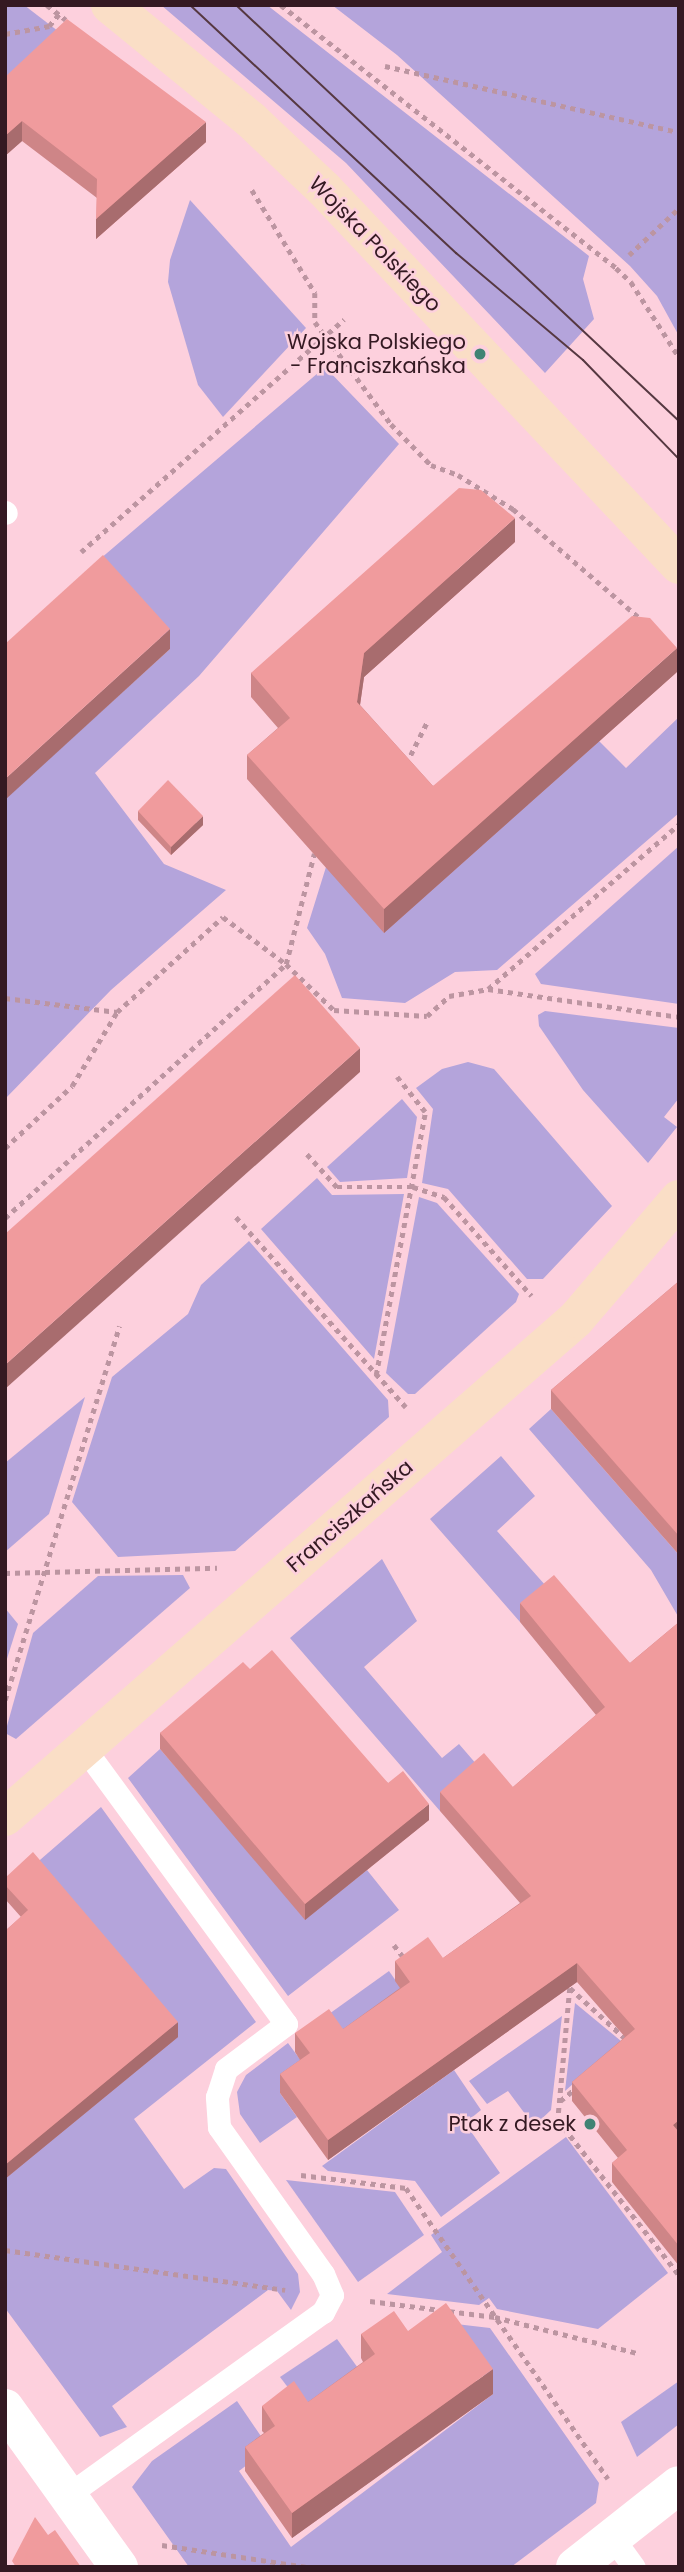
<!DOCTYPE html>
<meta charset="utf-8">
<style>
body{margin:0}
#map{position:relative;width:684px;height:2572px;overflow:hidden;background:#fdd0dd;font-family:Poppins,sans-serif}
div>[style]{position:absolute}
.green>*{inset:0;background:#b4a4db}
.path>*{height:4.5px;margin-top:-2.25px;transform-origin:0;background:repeating-linear-gradient(90deg,#bc95a1 0 5px,transparent 0 10px)}
.lane>*{height:23px;margin:-11.5px;padding:0 11.5px;transform-origin:11.5px;border-radius:11.5px;background:#fff}
.street>*{height:38px;margin:-19px;padding:0 19px;transform-origin:19px;border-radius:19px;background:#fff}
.secondary>*{height:38px;margin:-19px;padding:0 19px;transform-origin:19px;border-radius:19px;background:#fadec6}
.tram>*{height:2px;margin:-1px;padding:0 1px;transform-origin:1px;border-radius:1px;background:#563841}
.wall>*{inset:0;background:#ce8587}
.shaded-wall>*{inset:0;background:#a86c6e}
.building>*{inset:0;background:#f09b9d}
.dots>*{width:19px;height:19px;translate:-50% -50%;box-sizing:border-box;border:4px solid #fdd0dd;border-radius:50%}
span{translate:-50% -50%;white-space:nowrap;text-align:center;line-height:1.15;-webkit-text-stroke:5px #fdd0dd;paint-order:stroke}
.street-label{font-size:21px;color:#341922}
.poi-label{font-size:21px;color:#341922}
.right{translate:-100% -50%;text-align:right}
.frame{position:absolute;inset:0;border:7px solid #341922;pointer-events:none}
</style>
<div id="map">
<div class="green">
<div style="clip-path:polygon(5px 5px,24px 5px,67px 38px,5px 97px)"></div>
<div style="clip-path:polygon(161px 5px,267px 5px,589px 256px,583px 279px,594px 319px,545px 373px,346px 163px)"></div>
<div style="clip-path:polygon(332px 5px,679px 5px,679px 336px,657px 296px,630px 266px,397px 55px)"></div>
<div style="clip-path:polygon(190px 200px,306px 328px,223px 417px,198px 385px,168px 282px,170px 260px)"></div>
<div style="clip-path:polygon(325px 367px,399px 444px,199px 676px,95px 773px,164px 864px,226px 890px,111px 990px,5px 1099px,5px 799px,170px 649px,93px 565px)"></div>
<div style="clip-path:polygon(679px 717px,679px 813px,497px 970px,455px 972px,405px 1003px,342px 998px,325px 954px,307px 928px,326px 867px,599px 741px,626px 768px)"></div>
<div style="clip-path:polygon(679px 846px,679px 1004px,541px 984px,535px 974px)"></div>
<div style="clip-path:polygon(545px 1011px,679px 1028px,679px 1098px,664px 1117px,677px 1127px,648px 1163px,583px 1090px,539px 1026px,538px 1015px)"></div>
<div style="clip-path:polygon(468px 1062px,494px 1069px,612px 1206px,543px 1279px,527px 1279px,448px 1189px,422px 1183px,433px 1109px,416px 1088px,442px 1069px)"></div>
<div style="clip-path:polygon(402px 1099px,417px 1117px,407px 1178px,340px 1182px,327px 1167px)"></div>
<div style="clip-path:polygon(317px 1178px,332px 1195px,404px 1194px,374px 1359px,261px 1229px)"></div>
<div style="clip-path:polygon(419px 1197px,437px 1203px,519px 1294px,516px 1302px,415px 1394px,408px 1394px,386px 1373px)"></div>
<div style="clip-path:polygon(249px 1241px,388px 1400px,389px 1417px,235px 1551px,118px 1557px,72px 1502px,112px 1377px,188px 1314px,201px 1285px)"></div>
<div style="clip-path:polygon(85px 1397px,49px 1514px,5px 1552px,5px 1463px)"></div>
<div style="clip-path:polygon(551px 1409px,679px 1555px,679px 1618px,651px 1570px,529px 1429px)"></div>
<div style="clip-path:polygon(501px 1456px,535px 1496px,497px 1531px,554px 1595px,520px 1622px,430px 1519px)"></div>
<div style="clip-path:polygon(382px 1559px,417px 1621px,364px 1667px,442px 1758px,459px 1744px,484px 1773px,440px 1811px,290px 1638px)"></div>
<div style="clip-path:polygon(183px 1575px,190px 1588px,16px 1739px,5px 1733px,33px 1633px,98px 1576px)"></div>
<div style="clip-path:polygon(5px 1608px,18px 1624px,5px 1665px)"></div>
<div style="clip-path:polygon(160px 1749px,233px 1834px,330px 1899px,367px 1870px,399px 1910px,288px 1996px,128px 1778px)"></div>
<div style="clip-path:polygon(101px 1807px,256px 2022px,134px 2119px,184px 2189px,214px 2168px,226px 2169px,298px 2274px,300px 2292px,291px 2310px,277px 2291px,268px 2290px,112px 2406px,127px 2427px,100px 2437px,5px 2308px,5px 2177px,33px 1866px)"></div>
<div style="clip-path:polygon(389px 1971px,410px 2001px,343px 2049px,322px 2019px)"></div>
<div style="clip-path:polygon(575px 2003px,621px 2041px,565px 2091px)"></div>
<div style="clip-path:polygon(562px 2016px,551px 2110px,534px 2126px,508px 2091px,487px 2104px,469px 2081px)"></div>
<div style="clip-path:polygon(288px 2043px,310px 2073px,280px 2093px,297px 2117px,260px 2143px,240px 2114px,237px 2092px,246px 2075px)"></div>
<div style="clip-path:polygon(454px 2070px,481px 2110px,465px 2123px,500px 2173px,441px 2217px,415px 2181px,328px 2171px,322px 2166px)"></div>
<div style="clip-path:polygon(566px 2137px,668px 2273px,598px 2329px,497px 2309px,489px 2298px,479px 2305px,387px 2294px,442px 2252px,431px 2235px)"></div>
<div style="clip-path:polygon(286px 2180px,395px 2192px,424px 2235px,358px 2282px)"></div>
<div style="clip-path:polygon(456px 2324px,490px 2328px,599px 2483px,596px 2503px,511px 2567px,189px 2567px,132px 2487px,152px 2461px,237px 2401px,269px 2448px,239px 2471px,291px 2547px,493px 2394px)"></div>
<div style="clip-path:polygon(337px 2339px,363px 2375px,309px 2415px,280px 2377px)"></div>
<div style="clip-path:polygon(679px 2381px,679px 2424px,637px 2457px,621px 2422px)"></div>
</div>
<div class="path">
<div style="left:47px;top:5px;width:24px;rotate:38deg"></div>
<div style="left:281px;top:5px;width:426px;rotate:38.1deg"></div>
<div style="left:616px;top:268px;width:21px;rotate:43deg"></div>
<div style="left:631px;top:282px;width:89px;rotate:57.4deg"></div>
<div style="left:5px;top:34px;width:45px;rotate:-10.3deg"></div>
<div style="left:49px;top:26px;width:16px;rotate:-50deg"></div>
<div style="left:385px;top:66px;width:301px;rotate:12.7deg"></div>
<div style="left:252px;top:190px;width:121px;rotate:58.5deg"></div>
<div style="left:315px;top:293px;width:29px;rotate:90deg"></div>
<div style="left:315px;top:322px;width:127px;rotate:53.3deg"></div>
<div style="left:391px;top:424px;width:57px;rotate:45.7deg"></div>
<div style="left:431px;top:465px;width:29px;rotate:20deg"></div>
<div style="left:458px;top:475px;width:65px;rotate:31.7deg"></div>
<div style="left:513px;top:509px;width:170px;rotate:40.7deg"></div>
<div style="left:629px;top:255px;width:69px;rotate:-43.2deg"></div>
<div style="left:81px;top:552px;width:351px;rotate:-41.5deg"></div>
<div style="left:406px;top:764px;width:47px;rotate:-63.4deg"></div>
<div style="left:488px;top:989px;width:252px;rotate:-40.8deg"></div>
<div style="left:5px;top:998px;width:113px;rotate:7.1deg"></div>
<div style="left:5px;top:1148px;width:91px;rotate:-42.8deg"></div>
<div style="left:72px;top:1086px;width:87px;rotate:-58.7deg"></div>
<div style="left:117px;top:1012px;width:142px;rotate:-41.9deg"></div>
<div style="left:223px;top:917px;width:79px;rotate:36.7deg"></div>
<div style="left:286px;top:964px;width:66px;rotate:43.8deg"></div>
<div style="left:334px;top:1010px;width:93px;rotate:3.7deg"></div>
<div style="left:427px;top:1016px;width:30px;rotate:-42deg"></div>
<div style="left:449px;top:996px;width:40px;rotate:-10deg"></div>
<div style="left:488px;top:989px;width:193px;rotate:8.3deg"></div>
<div style="left:307px;top:1154px;width:45px;rotate:47.7deg"></div>
<div style="left:337px;top:1187px;width:76px"></div>
<div style="left:413px;top:1187px;width:33px;rotate:18deg"></div>
<div style="left:444px;top:1197px;width:132px;rotate:48.4deg"></div>
<div style="left:236px;top:1217px;width:255px;rotate:48.2deg"></div>
<div style="left:5px;top:1218px;width:379px;rotate:-42.1deg"></div>
<div style="left:286px;top:964px;width:114px;rotate:-75.7deg"></div>
<div style="left:376px;top:1375px;width:268px;rotate:-79.4deg"></div>
<div style="left:425px;top:1112px;width:45px;rotate:-128.7deg"></div>
<div style="left:5px;top:1573px;width:212px;rotate:-1.4deg"></div>
<div style="left:5px;top:1700px;width:391px;rotate:-73deg"></div>
<div style="left:394px;top:1945px;width:16px;rotate:52deg"></div>
<div style="left:570px;top:1988px;width:133px;rotate:95.2deg"></div>
<div style="left:558px;top:2120px;width:197px;rotate:52deg"></div>
<div style="left:570px;top:1988px;width:79px;rotate:42.4deg"></div>
<div style="left:560px;top:2101px;width:19px;rotate:-39deg"></div>
<div style="left:301px;top:2175px;width:106px;rotate:7.1deg"></div>
<div style="left:406px;top:2188px;width:354px;rotate:55.2deg"></div>
<div style="left:5px;top:2250px;width:283px;rotate:8.1deg"></div>
<div style="left:370px;top:2301px;width:126px;rotate:7.3deg"></div>
<div style="left:495px;top:2317px;width:146px;rotate:14.2deg"></div>
<div style="left:162px;top:2545px;width:148px;rotate:8.6deg"></div>
</div>
<div class="lane">
<div style="left:5px;top:512px;width:1px;rotate:45deg"></div>
<div style="left:68px;top:2495px;width:314px;rotate:-35.7deg"></div>
<div style="left:323px;top:2312px;width:19px;rotate:-62deg"></div>
<div style="left:332px;top:2295px;width:23px;rotate:-113deg"></div>
<div style="left:323px;top:2274px;width:180px;rotate:-125.3deg"></div>
<div style="left:219px;top:2127px;width:30px;rotate:-94deg"></div>
<div style="left:217px;top:2097px;width:29px;rotate:-72deg"></div>
<div style="left:226px;top:2069px;width:75px;rotate:-36.9deg"></div>
<div style="left:286px;top:2024px;width:342px;rotate:-126.2deg"></div>
<div style="left:612px;top:2537px;width:37px;rotate:54deg"></div>
</div>
<div class="street">
<div style="left:5px;top:2408px;width:196px;rotate:54.4deg"></div>
<div style="left:575px;top:2567px;width:132px;rotate:-38.3deg"></div>
</div>
<div class="secondary">
<div style="left:110px;top:5px;width:182px;rotate:39.2deg"></div>
<div style="left:251px;top:120px;width:100px;rotate:43.4deg"></div>
<div style="left:324px;top:189px;width:517px;rotate:46.65deg"></div>
<div style="left:5px;top:1817px;width:758px;rotate:-41.09deg"></div>
<div style="left:576px;top:1319px;width:158px;rotate:-49.4deg"></div>
</div>
<div class="tram">
<div style="left:190px;top:5px;width:364px;rotate:43deg"></div>
<div style="left:456px;top:253px;width:166px;rotate:40.1deg"></div>
<div style="left:583px;top:360px;width:138px;rotate:45.9deg"></div>
<div style="left:236px;top:5px;width:608px;rotate:43.2deg"></div>
</div>
<div class="wall">
<div style="clip-path:polygon(5px 77px,206px 142px,96px 239px,97px 198px,22px 141px,5px 156px)"></div>
<div style="clip-path:polygon(515px 542px,364px 677px,360px 705px,433px 786px,677px 672px,384px 933px,247px 779px,247px 755px,278px 728px,251px 697px,251px 673px)"></div>
<div style="clip-path:polygon(138px 811px,203px 825px,171px 855px,138px 820px)"></div>
<div style="clip-path:polygon(679px 1281px,679px 1555px,551px 1409px,551px 1390px)"></div>
<div style="clip-path:polygon(520px 1603px,630px 1663px,679px 1622px,679px 2266px,612px 2182px,612px 2163px,618px 2158px,572px 2101px,572px 2082px,625px 2037px,577px 1982px,328px 2160px,280px 2093px,280px 2074px,300px 2060px,295px 2052px,295px 2033px,343px 2029px,400px 1988px,395px 1981px,395px 1961px,443px 1958px,520px 1903px,440px 1811px,440px 1792px,513px 1787px,596px 1715px,520px 1622px)"></div>
<div style="clip-path:polygon(250px 1669px,388px 1783px,429px 1820px,305px 1920px,160px 1749px,160px 1733px)"></div>
<div style="clip-path:polygon(5px 1878px,178px 2037px,5px 2179px,5px 1931px,21px 1917px,5px 1899px)"></div>
<div style="clip-path:polygon(408px 2331px,493px 2394px,292px 2538px,245px 2471px,245px 2447px,264px 2433px,262px 2431px,262px 2406px,308px 2402px,363px 2362px,361px 2358px,361px 2334px)"></div>
</div>
<div class="shaded-wall">
<div style="clip-path:polygon(22px 121px,22px 141px,5px 156px,5px 136px)"></div>
<div style="clip-path:polygon(206px 122px,206px 142px,96px 239px,96px 219px)"></div>
<div style="clip-path:polygon(515px 518px,515px 542px,364px 677px,357px 726px,357px 702px,364px 653px)"></div>
<div style="clip-path:polygon(170px 629px,170px 649px,5px 800px,5px 779px)"></div>
<div style="clip-path:polygon(677px 648px,677px 672px,384px 933px,384px 909px)"></div>
<div style="clip-path:polygon(203px 816px,203px 825px,171px 855px,171px 847px)"></div>
<div style="clip-path:polygon(360px 1048px,360px 1072px,5px 1389px,5px 1365px)"></div>
<div style="clip-path:polygon(429px 1804px,429px 1820px,305px 1920px,305px 1904px)"></div>
<div style="clip-path:polygon(577px 1963px,577px 1982px,328px 2160px,328px 2140px)"></div>
<div style="clip-path:polygon(178px 2022px,178px 2037px,5px 2179px,5px 2165px)"></div>
<div style="clip-path:polygon(679px 2120px,679px 2140px,673px 2125px)"></div>
<div style="clip-path:polygon(493px 2369px,493px 2394px,292px 2538px,292px 2513px)"></div>
</div>
<div class="building">
<div style="clip-path:polygon(67px 19px,206px 122px,96px 219px,97px 179px,22px 121px,5px 136px,5px 77px)"></div>
<div style="clip-path:polygon(459px 488px,481px 490px,515px 518px,364px 653px,357px 702px,433px 786px,632px 616px,650px 618px,677px 648px,384px 909px,247px 755px,290px 718px,251px 673px)"></div>
<div style="clip-path:polygon(103px 555px,170px 629px,5px 779px,5px 644px)"></div>
<div style="clip-path:polygon(168px 780px,203px 816px,171px 847px,138px 811px)"></div>
<div style="clip-path:polygon(295px 975px,360px 1048px,5px 1365px,5px 1234px)"></div>
<div style="clip-path:polygon(679px 1281px,679px 1536px,551px 1390px)"></div>
<div style="clip-path:polygon(554px 1575px,630px 1663px,679px 1622px,679px 2120px,673px 2125px,679px 2132px,679px 2246px,612px 2163px,627px 2150px,572px 2082px,635px 2029px,577px 1963px,328px 2140px,280px 2074px,310px 2053px,295px 2033px,329px 2009px,343px 2029px,410px 1982px,395px 1961px,428px 1937px,443px 1958px,531px 1896px,440px 1792px,484px 1753px,513px 1787px,605px 1707px,520px 1603px)"></div>
<div style="clip-path:polygon(272px 1650px,388px 1783px,403px 1771px,429px 1804px,305px 1904px,160px 1733px,243px 1662px,250px 1669px)"></div>
<div style="clip-path:polygon(33px 1852px,178px 2022px,5px 2165px,5px 1931px,28px 1910px,5px 1885px,5px 1878px)"></div>
<div style="clip-path:polygon(446px 2303px,493px 2369px,292px 2513px,245px 2447px,275px 2426px,262px 2406px,294px 2381px,308px 2402px,375px 2354px,361px 2334px,394px 2311px,408px 2331px)"></div>
<div style="clip-path:polygon(35px 2517px,48px 2535px,55px 2530px,81px 2567px,16px 2567px,12px 2561px)"></div>
</div>
<div class="dots">
<div style="left:480px;top:354px;background:#408374"></div>
<div style="left:590px;top:2124px;background:#408374"></div>
</div>
<div class="street-label">
<span style="left:375px;top:244px;rotate:46deg">Wojska Polskiego</span>
<span style="left:350px;top:1516px;rotate:-41deg">Franciszkańska</span>
</div>
<div class="poi-label">
<span class="right" style="left:466px;top:354px">Wojska Polskiego<br>- Franciszkańska</span>
<span class="right" style="left:576px;top:2124px">Ptak z desek</span>
</div>
<div class="frame"></div>
</div>
